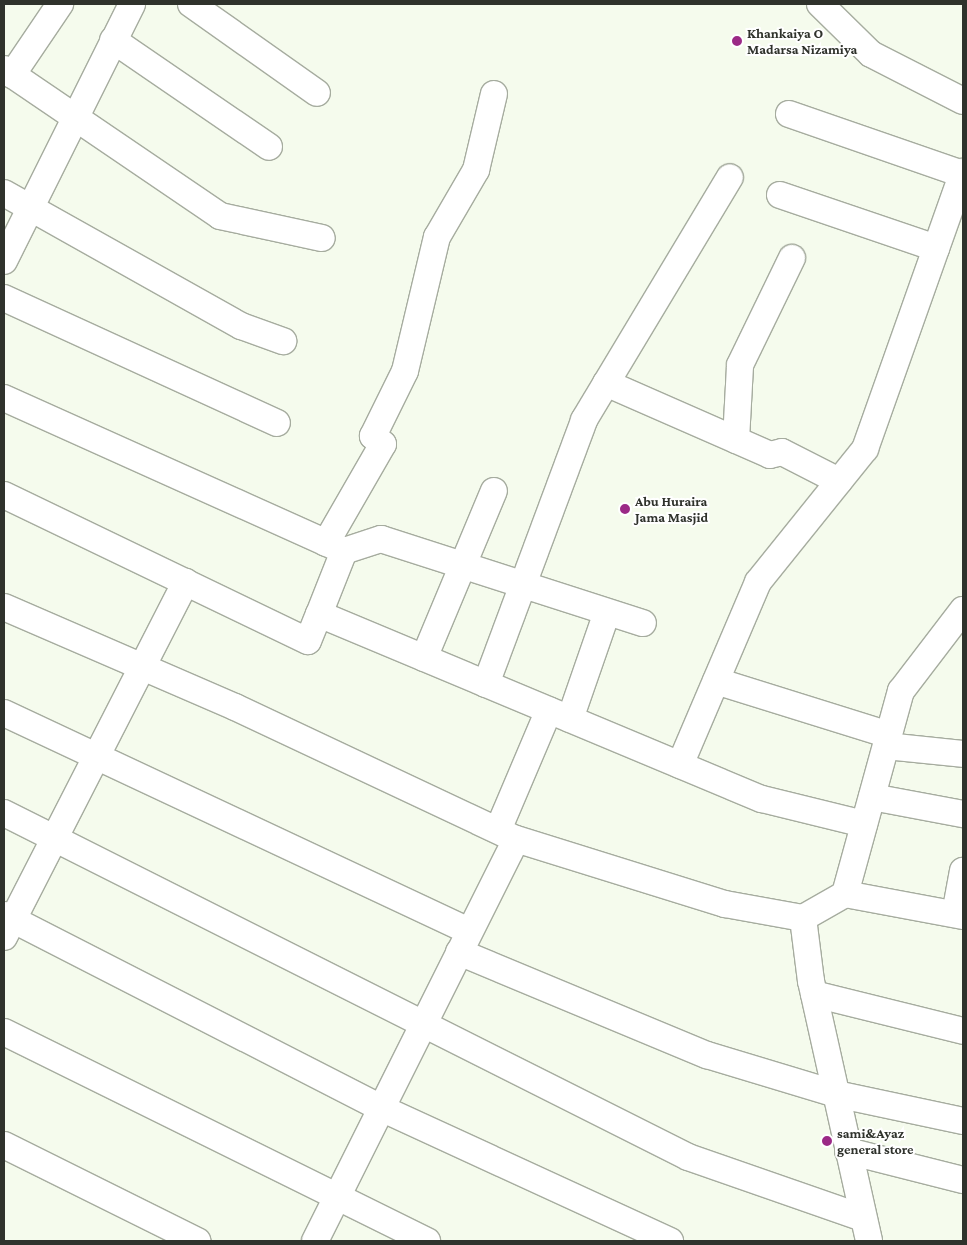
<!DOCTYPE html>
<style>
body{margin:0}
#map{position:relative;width:967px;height:1245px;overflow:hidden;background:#f5fbed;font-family:"Crimson Pro",serif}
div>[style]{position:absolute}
.roads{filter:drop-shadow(1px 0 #a6ac9f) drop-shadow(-1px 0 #a6ac9f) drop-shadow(0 1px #a6ac9f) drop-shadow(0 -1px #a6ac9f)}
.minor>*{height:26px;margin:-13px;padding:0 13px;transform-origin:13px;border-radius:13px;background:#fff}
.dots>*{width:14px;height:14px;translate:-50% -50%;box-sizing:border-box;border:2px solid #fff;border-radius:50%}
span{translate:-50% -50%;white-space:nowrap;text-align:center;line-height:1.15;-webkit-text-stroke:4px #fff;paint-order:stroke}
.poi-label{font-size:14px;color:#2f322c;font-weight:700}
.left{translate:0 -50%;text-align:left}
.frame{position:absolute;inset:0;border:5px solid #2f322c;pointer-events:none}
</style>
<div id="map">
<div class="roads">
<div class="minor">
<div style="left:191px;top:4px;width:154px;rotate:35.2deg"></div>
<div style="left:820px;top:4px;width:71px;rotate:44.4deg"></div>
<div style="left:871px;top:54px;width:103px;rotate:27.1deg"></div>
<div style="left:113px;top:40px;width:189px;rotate:34.4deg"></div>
<div style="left:4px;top:69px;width:261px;rotate:34.2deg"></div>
<div style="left:220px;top:216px;width:104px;rotate:12.2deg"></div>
<div style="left:12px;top:75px;width:86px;rotate:-55.9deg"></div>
<div style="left:789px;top:114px;width:183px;rotate:19.1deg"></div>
<div style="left:4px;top:193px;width:272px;rotate:29.3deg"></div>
<div style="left:241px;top:326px;width:45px;rotate:19.7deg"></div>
<div style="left:780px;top:195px;width:165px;rotate:18.8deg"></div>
<div style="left:4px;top:261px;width:287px;rotate:-63.5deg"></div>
<div style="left:4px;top:298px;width:300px;rotate:24.6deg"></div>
<div style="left:606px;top:383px;width:179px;rotate:23.7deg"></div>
<div style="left:770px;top:455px;width:12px;rotate:-14deg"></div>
<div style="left:782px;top:452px;width:64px;rotate:27deg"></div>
<div style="left:4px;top:398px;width:373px;rotate:24.2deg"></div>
<div style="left:344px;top:551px;width:68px;rotate:111.6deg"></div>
<div style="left:736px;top:440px;width:75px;rotate:-86.9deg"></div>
<div style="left:740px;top:365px;width:119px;rotate:-64.1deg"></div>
<div style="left:4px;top:495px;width:337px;rotate:25.7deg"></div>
<div style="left:308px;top:641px;width:29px;rotate:-68deg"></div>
<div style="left:319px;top:614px;width:480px;rotate:22.7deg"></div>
<div style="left:762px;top:799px;width:105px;rotate:13.8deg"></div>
<div style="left:326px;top:543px;width:114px;rotate:-60.1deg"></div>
<div style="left:383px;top:444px;width:13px;rotate:-141deg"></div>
<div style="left:373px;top:436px;width:72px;rotate:-63.8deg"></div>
<div style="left:405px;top:371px;width:138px;rotate:-76.6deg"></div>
<div style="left:437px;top:237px;width:78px;rotate:-59.8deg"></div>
<div style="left:476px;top:170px;width:78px;rotate:-76.7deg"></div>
<div style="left:344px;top:551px;width:39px;rotate:-18deg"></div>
<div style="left:381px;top:539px;width:275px;rotate:17.8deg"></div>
<div style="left:4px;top:607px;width:252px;rotate:23.4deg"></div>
<div style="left:235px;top:707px;width:310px;rotate:25.2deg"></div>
<div style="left:516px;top:839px;width:219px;rotate:17.3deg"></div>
<div style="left:725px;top:904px;width:79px;rotate:10.2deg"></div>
<div style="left:803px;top:918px;width:48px;rotate:-29.7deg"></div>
<div style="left:845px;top:894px;width:120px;rotate:10.6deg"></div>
<div style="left:424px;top:658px;width:181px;rotate:-67.3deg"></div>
<div style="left:716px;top:681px;width:181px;rotate:17.3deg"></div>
<div style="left:486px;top:684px;width:282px;rotate:-69.6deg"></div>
<div style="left:584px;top:420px;width:283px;rotate:-59deg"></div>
<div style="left:4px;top:713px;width:514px;rotate:25.12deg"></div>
<div style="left:570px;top:719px;width:113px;rotate:-70.9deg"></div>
<div style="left:886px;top:746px;width:77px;rotate:5.9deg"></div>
<div style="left:680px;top:765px;width:199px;rotate:-66.9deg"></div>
<div style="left:758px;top:582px;width:171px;rotate:-51.2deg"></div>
<div style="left:865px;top:449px;width:294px;rotate:-70.5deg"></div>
<div style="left:872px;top:797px;width:93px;rotate:10.6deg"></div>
<div style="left:4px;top:813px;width:766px;rotate:26.7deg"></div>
<div style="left:688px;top:1157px;width:185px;rotate:19.2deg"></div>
<div style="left:498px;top:830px;width:130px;rotate:-67deg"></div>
<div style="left:845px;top:894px;width:211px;rotate:-74.6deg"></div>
<div style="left:901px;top:691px;width:102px;rotate:-52.6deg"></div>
<div style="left:955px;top:914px;width:44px;rotate:-79.5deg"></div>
<div style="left:4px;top:915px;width:426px;rotate:27.1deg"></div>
<div style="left:383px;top:1109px;width:316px;rotate:24.7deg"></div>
<div style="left:803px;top:918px;width:64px;rotate:82.8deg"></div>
<div style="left:811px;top:981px;width:266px;rotate:77.4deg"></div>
<div style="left:4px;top:937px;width:399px;rotate:-62.9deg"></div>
<div style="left:459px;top:952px;width:269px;rotate:22.6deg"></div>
<div style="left:707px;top:1055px;width:135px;rotate:16.8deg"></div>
<div style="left:836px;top:1094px;width:130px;rotate:12deg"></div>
<div style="left:814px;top:994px;width:154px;rotate:13.9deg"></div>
<div style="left:4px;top:1032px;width:472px;rotate:26.3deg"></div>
<div style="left:4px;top:1145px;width:216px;rotate:26.4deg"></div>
<div style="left:848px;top:1151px;width:119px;rotate:14.2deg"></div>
<div style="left:315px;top:1241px;width:449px;rotate:-63.4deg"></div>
</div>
</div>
<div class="dots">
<div style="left:737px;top:41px;background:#9b2986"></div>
<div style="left:625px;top:509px;background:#9b2986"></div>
<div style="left:827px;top:1141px;background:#9b2986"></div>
</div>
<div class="poi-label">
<span class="left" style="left:747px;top:41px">Khankaiya O<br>Madarsa Nizamiya</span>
<span class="left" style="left:635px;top:509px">Abu Huraira<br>Jama Masjid</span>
<span class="left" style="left:837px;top:1141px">sami&amp;Ayaz<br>general store</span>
</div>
<div class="frame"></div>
</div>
